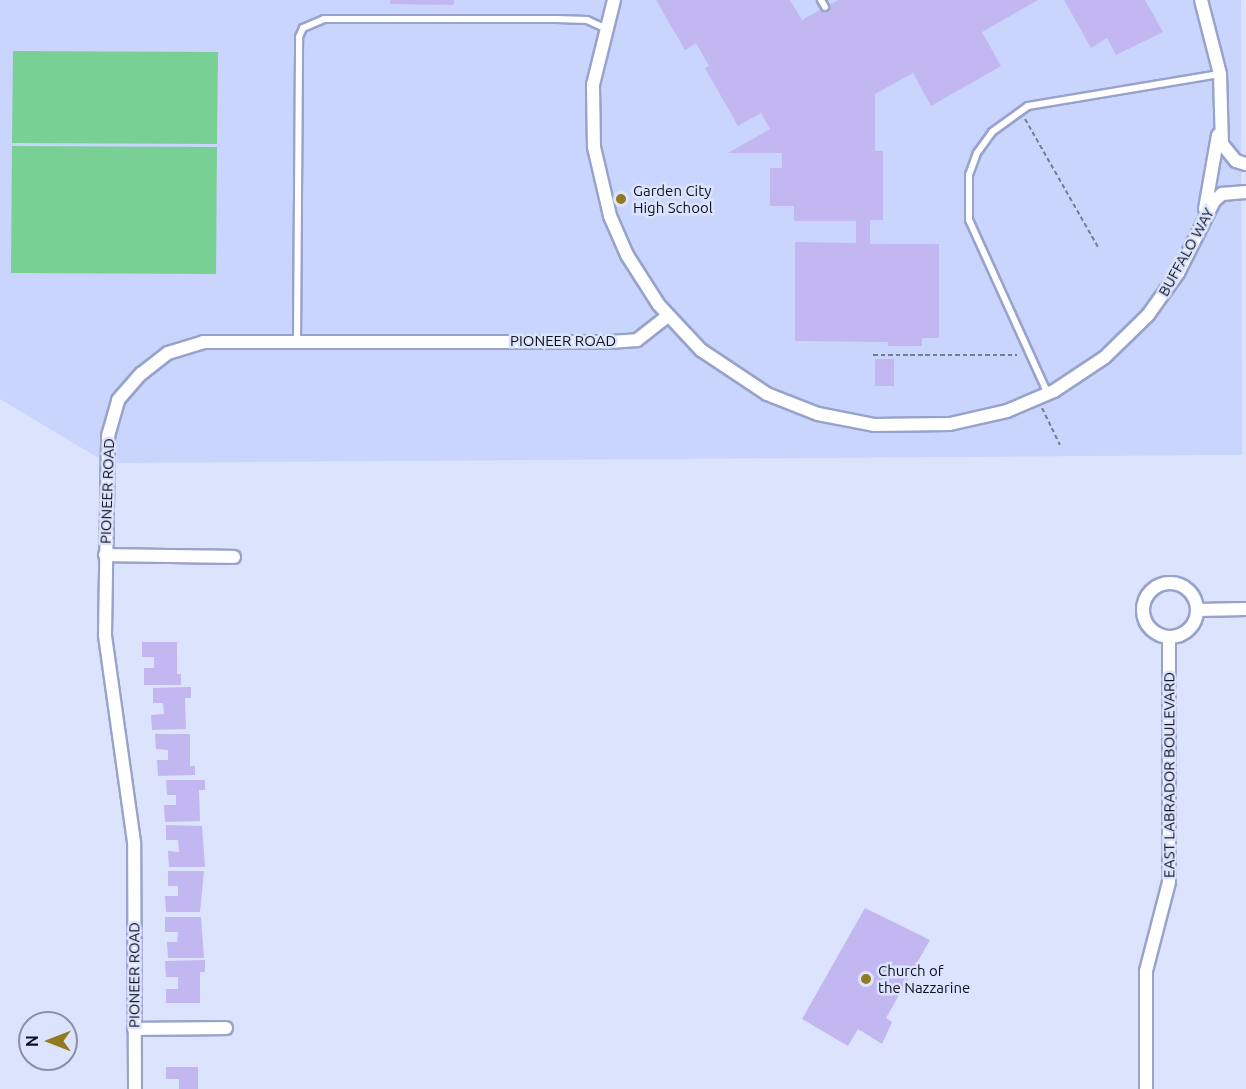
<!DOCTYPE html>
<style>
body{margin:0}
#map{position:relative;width:1246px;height:1089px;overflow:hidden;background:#dce3fd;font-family:Ubuntu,sans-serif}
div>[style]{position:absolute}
.built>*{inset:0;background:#cad5fd}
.green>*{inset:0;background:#78d095}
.building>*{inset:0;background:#c2b7f1}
.path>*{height:2px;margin-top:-1px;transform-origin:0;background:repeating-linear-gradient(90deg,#777c90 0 4.5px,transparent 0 7.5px)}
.roads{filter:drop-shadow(2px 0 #98a3cb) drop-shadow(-2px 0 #98a3cb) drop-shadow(0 2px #98a3cb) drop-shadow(0 -2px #98a3cb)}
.lane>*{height:6px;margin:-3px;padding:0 3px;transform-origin:3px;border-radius:3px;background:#fff}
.street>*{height:12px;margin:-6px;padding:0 6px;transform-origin:6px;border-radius:6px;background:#fff}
.street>.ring{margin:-6px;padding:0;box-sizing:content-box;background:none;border:12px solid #fff;border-radius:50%}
.dots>*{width:16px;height:16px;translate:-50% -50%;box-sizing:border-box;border:3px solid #dce3fd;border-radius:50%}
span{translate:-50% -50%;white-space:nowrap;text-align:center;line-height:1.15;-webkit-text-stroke:5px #dce3fd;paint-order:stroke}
.poi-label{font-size:15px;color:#0e1220}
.left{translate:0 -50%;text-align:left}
.street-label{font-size:15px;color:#0e1220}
.north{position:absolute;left:18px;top:1011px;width:60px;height:60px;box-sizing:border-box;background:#dce3fd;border:2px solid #8a8fa5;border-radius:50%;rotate:270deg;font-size:16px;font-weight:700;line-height:24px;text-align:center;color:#0e1220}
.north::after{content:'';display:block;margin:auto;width:21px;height:27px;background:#927a21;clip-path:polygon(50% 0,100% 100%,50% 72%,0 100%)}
</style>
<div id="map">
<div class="built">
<div style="clip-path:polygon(0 0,1241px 0,1242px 455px,107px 463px,0 399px)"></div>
</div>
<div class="green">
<div style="clip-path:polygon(13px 51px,218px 52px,217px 144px,12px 143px)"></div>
<div style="clip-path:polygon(12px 146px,217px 147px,216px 274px,11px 273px)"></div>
</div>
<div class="building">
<div style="clip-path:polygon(390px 0,454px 0,454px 5px,390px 4px)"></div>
<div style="clip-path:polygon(656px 0,790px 0,802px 20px,838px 0,1038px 0,982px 32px,1001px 66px,931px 106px,913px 73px,875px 94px,875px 151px,883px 151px,883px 220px,870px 220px,870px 244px,939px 244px,939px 338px,922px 338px,922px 346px,888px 346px,888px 342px,795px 341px,795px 242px,856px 243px,856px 221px,794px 221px,794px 206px,770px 206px,770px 168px,782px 168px,782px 153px,728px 153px,770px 129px,761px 113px,738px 126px,705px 68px,709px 66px,696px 43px,685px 50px)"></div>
<div style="clip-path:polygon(1064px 0,1145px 0,1163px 32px,1116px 55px,1107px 38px,1091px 48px)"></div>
<div style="clip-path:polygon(875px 359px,894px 359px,894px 386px,875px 386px)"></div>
<div style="clip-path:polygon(142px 642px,177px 642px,177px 674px,181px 674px,181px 685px,144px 685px,144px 668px,154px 668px,154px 657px,142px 657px)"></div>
<div style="clip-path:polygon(191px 687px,191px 698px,185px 698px,186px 729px,152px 730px,151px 715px,164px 714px,163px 703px,153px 703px,153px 688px)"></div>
<div style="clip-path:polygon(155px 734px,190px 734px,190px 766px,195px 766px,195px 775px,158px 776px,157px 760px,168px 760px,168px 750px,156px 749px)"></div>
<div style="clip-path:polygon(166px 780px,205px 780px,205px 790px,199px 790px,200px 821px,165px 822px,164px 805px,176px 805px,176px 795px,167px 795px)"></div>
<div style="clip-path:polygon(166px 825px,202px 826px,205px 867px,169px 867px,168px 851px,179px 852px,178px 840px,166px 840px)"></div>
<div style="clip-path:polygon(168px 871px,204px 871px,200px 912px,166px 912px,165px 896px,178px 896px,178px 886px,168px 886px)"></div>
<div style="clip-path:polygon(865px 908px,930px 940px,886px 1018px,892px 1022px,882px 1044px,858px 1029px,848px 1046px,802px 1019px)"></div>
<div style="clip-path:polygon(165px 917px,201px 917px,204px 958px,168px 958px,167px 942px,177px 942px,178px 932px,165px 932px)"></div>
<div style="clip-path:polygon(205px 960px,205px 972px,200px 972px,200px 1003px,166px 1003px,166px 989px,178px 989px,178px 977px,166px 977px,165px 961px)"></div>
<div style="clip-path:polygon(166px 1067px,198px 1067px,198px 1089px,179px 1089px,179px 1079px,166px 1079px)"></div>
</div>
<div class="path">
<div style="left:1025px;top:119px;width:147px;rotate:60.3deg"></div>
<div style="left:873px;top:355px;width:144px"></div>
<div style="left:1042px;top:408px;width:41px;rotate:64.1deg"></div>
</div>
<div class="roads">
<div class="lane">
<div style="left:821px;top:0;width:8px;rotate:60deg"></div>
<div style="left:297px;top:340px;width:303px;rotate:-89.6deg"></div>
<div style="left:299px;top:37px;width:10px;rotate:-66deg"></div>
<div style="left:303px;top:28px;width:23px;rotate:-23deg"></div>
<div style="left:324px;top:19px;width:233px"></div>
<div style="left:557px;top:19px;width:30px;rotate:2deg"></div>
<div style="left:587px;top:20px;width:20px;rotate:24deg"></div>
<div style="left:1048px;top:394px;width:191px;rotate:-114.4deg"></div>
<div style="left:969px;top:220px;width:45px;rotate:-90deg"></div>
<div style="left:969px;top:175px;width:23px;rotate:-70deg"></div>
<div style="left:977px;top:153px;width:26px;rotate:-54deg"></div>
<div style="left:992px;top:132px;width:44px;rotate:-35.8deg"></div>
<div style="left:1028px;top:106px;width:194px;rotate:-9.5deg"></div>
</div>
<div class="street">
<div style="left:614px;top:0;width:88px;rotate:103.9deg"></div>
<div style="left:593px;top:85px;width:62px;rotate:89.1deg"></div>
<div style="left:594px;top:147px;width:71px;rotate:76.9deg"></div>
<div style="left:610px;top:216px;width:43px;rotate:66.4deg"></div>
<div style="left:627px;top:255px;width:59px;rotate:57.4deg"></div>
<div style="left:659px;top:305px;width:62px;rotate:47deg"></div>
<div style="left:701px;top:350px;width:79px;rotate:33.7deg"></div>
<div style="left:767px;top:394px;width:55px;rotate:21.4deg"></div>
<div style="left:818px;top:414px;width:57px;rotate:11.1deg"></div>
<div style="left:874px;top:425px;width:76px;rotate:-0.8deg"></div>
<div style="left:950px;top:424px;width:58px;rotate:-12.8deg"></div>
<div style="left:1007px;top:411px;width:51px;rotate:-23.1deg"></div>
<div style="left:1054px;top:391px;width:61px;rotate:-33.7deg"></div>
<div style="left:1105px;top:357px;width:60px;rotate:-44.3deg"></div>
<div style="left:1148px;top:315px;width:52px;rotate:-54.5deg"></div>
<div style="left:1178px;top:273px;width:80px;rotate:-63.4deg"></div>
<div style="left:1214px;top:201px;width:11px;rotate:-41deg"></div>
<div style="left:1222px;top:194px;width:24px;rotate:-5deg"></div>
<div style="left:1201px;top:0;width:76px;rotate:75.6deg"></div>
<div style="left:1220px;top:74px;width:70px;rotate:88.4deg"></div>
<div style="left:1222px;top:144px;width:22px;rotate:51deg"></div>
<div style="left:1236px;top:161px;width:10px;rotate:17deg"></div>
<div style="left:1205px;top:209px;width:75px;rotate:-80deg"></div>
<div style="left:105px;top:555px;width:129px;rotate:0.9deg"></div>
<div class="ring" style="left:1143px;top:583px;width:42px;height:42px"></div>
<div style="left:1197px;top:610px;width:49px;rotate:-1.2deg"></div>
<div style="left:134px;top:1029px;width:92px;rotate:-0.6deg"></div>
<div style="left:135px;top:1089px;width:247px;rotate:-90.2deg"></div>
<div style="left:134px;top:842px;width:209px;rotate:-98deg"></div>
<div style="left:105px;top:635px;width:199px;rotate:-89.1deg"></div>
<div style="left:108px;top:436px;width:37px;rotate:-74deg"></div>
<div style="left:118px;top:400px;width:35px;rotate:-49deg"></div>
<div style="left:141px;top:374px;width:34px;rotate:-38deg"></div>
<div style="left:168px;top:353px;width:37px;rotate:-17deg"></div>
<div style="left:203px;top:342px;width:407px"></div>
<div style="left:610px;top:342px;width:27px;rotate:-4deg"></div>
<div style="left:637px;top:340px;width:39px;rotate:-38deg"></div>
<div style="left:1146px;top:1089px;width:118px;rotate:-90deg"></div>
<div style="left:1146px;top:971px;width:92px;rotate:-75.5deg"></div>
<div style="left:1169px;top:882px;width:244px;rotate:-90deg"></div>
</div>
</div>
<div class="dots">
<div style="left:621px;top:199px;background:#927a21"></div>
<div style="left:866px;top:979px;background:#927a21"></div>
</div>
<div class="poi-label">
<span class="left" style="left:633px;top:199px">Garden City<br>High School</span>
<span class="left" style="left:878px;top:979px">Church of<br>the Nazzarine</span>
</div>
<div class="street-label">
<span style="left:1186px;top:252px;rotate:-61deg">BUFFALO WAY</span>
<span style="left:563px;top:341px">PIONEER ROAD</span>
<span style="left:107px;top:491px;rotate:-88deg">PIONEER ROAD</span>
<span style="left:1169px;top:775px;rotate:-90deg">EAST LABRADOR BOULEVARD</span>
<span style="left:134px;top:975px;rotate:-90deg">PIONEER ROAD</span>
</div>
<div class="north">N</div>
</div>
